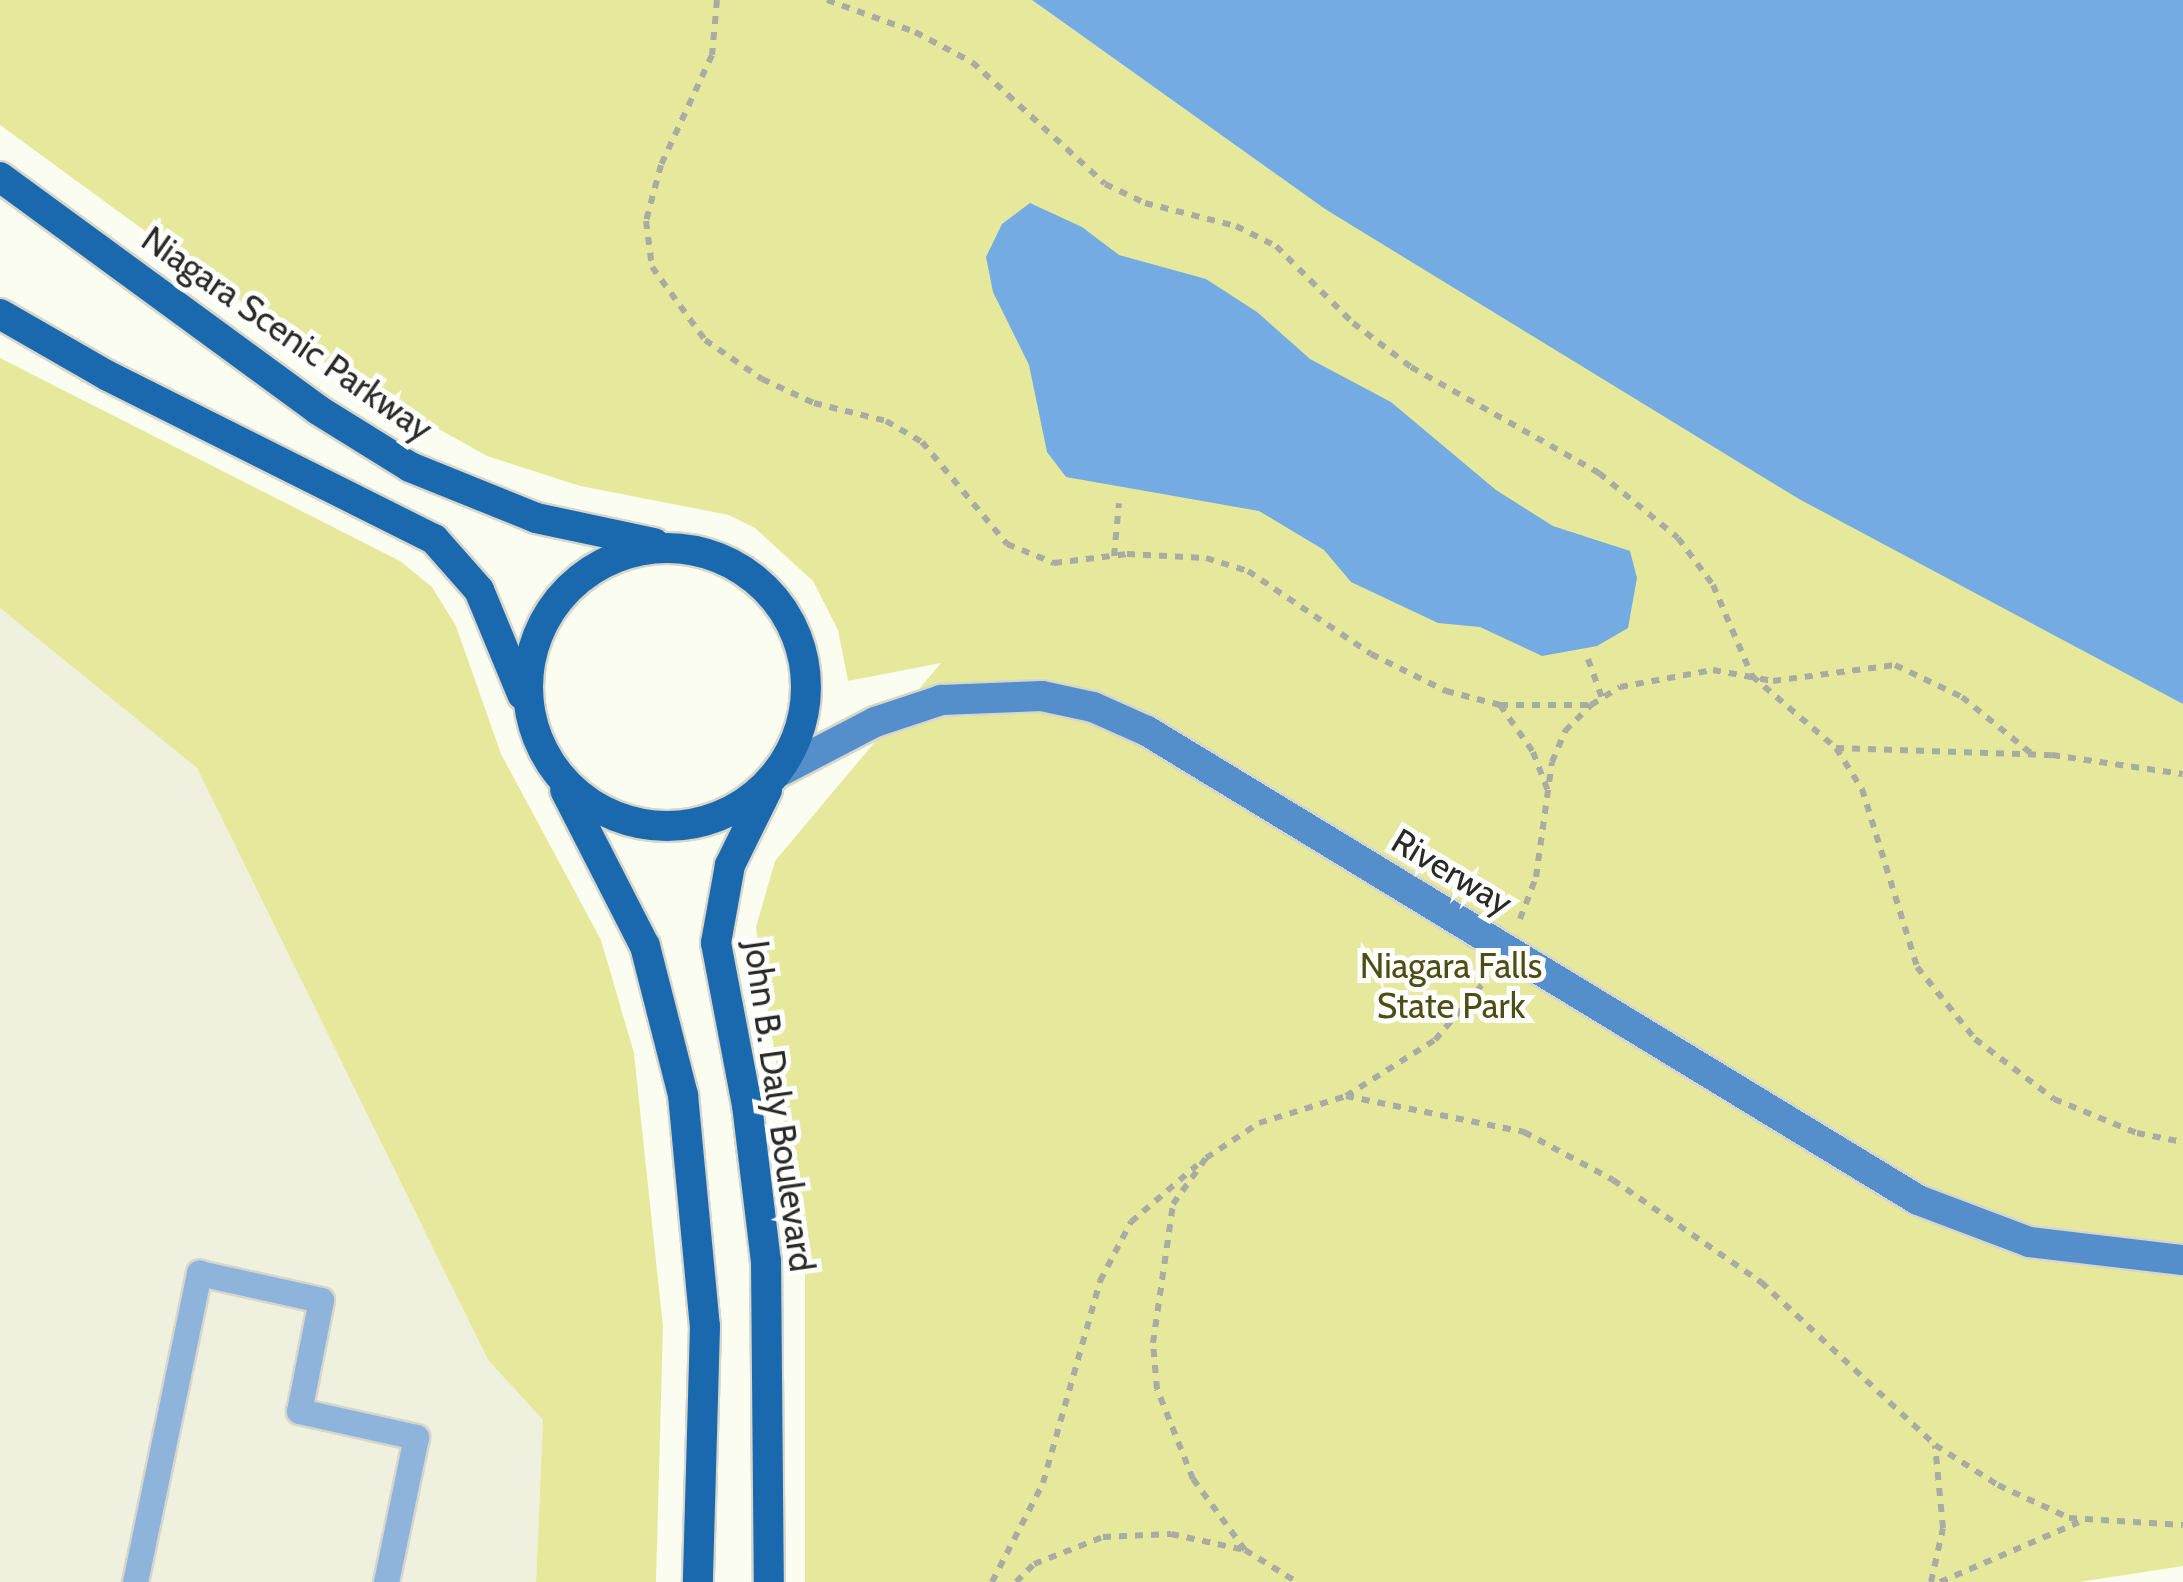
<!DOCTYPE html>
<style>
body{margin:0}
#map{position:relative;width:2183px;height:1582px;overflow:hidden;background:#fcfdf1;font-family:Cabin,sans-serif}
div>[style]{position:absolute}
.built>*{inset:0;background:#eff0dd}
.green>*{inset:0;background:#e6e99c}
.water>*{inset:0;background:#75abe3}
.path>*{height:6px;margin-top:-3px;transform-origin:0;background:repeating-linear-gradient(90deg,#aaaba2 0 8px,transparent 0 16px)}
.roads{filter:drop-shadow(2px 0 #d6d7cc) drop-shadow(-2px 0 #d6d7cc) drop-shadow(0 2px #d6d7cc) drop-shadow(0 -2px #d6d7cc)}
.service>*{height:25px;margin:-12.5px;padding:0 12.5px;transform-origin:12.5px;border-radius:12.5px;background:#8eb4dc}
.secondary>*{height:30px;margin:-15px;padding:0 15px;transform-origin:15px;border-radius:15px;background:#558fcb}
.trunk>*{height:30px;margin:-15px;padding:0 15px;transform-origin:15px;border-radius:15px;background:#1a68ae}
.trunk>.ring{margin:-15px;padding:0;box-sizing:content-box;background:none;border:30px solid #1a68ae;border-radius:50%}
span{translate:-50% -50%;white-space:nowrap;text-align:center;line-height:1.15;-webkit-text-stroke:10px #fff;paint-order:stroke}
.street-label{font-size:35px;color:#292a25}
.park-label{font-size:35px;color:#4e4e14}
</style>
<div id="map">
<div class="built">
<div style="clip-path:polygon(0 608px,197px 768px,488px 1360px,543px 1420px,536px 1582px,0 1582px)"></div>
</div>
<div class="green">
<div style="clip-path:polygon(0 0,1032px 0,1325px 209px,2183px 704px,2183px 1566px,2079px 1582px,805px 1582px,805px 1258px,756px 927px,775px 861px,941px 663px,848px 681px,838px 630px,813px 581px,755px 528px,729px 515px,580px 486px,487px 456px,342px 375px,0 125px)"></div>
<div style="clip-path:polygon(0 358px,400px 561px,432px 587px,456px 626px,501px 754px,601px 940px,634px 1053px,663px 1327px,656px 1582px,536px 1582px,543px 1420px,488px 1360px,197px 768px,0 608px)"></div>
</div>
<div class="water">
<div style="clip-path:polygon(1032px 0,2183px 0,2183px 704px,1799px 499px,1325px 209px)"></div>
<div style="clip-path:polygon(1030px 203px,1082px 227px,1119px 255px,1206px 279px,1257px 312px,1310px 359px,1391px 402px,1496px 490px,1553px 526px,1630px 551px,1637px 578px,1628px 628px,1597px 646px,1542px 656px,1480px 627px,1438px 623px,1351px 582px,1324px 550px,1259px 511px,1066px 477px,1047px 452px,1029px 365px,993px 292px,986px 257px,1002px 224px)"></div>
</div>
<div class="path">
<div style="left:717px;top:0;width:55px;rotate:95.2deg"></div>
<div style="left:712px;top:55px;width:121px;rotate:114.9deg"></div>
<div style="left:661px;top:165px;width:58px;rotate:105deg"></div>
<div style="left:646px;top:221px;width:46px;rotate:82.6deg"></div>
<div style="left:652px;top:267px;width:90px;rotate:54deg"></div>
<div style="left:705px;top:340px;width:69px;rotate:34.4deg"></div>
<div style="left:762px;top:379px;width:57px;rotate:24.8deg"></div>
<div style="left:814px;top:403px;width:74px;rotate:14deg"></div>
<div style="left:886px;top:421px;width:42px;rotate:30.3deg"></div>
<div style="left:922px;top:442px;width:133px;rotate:50.2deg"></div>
<div style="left:1007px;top:544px;width:51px;rotate:22deg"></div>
<div style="left:1054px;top:563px;width:74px;rotate:-7deg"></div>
<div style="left:1127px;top:554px;width:79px;rotate:2.9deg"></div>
<div style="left:1206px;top:558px;width:44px;rotate:17.2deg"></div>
<div style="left:1248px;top:571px;width:148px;rotate:34deg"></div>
<div style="left:1371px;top:654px;width:84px;rotate:26.3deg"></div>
<div style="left:1446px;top:691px;width:56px;rotate:14.5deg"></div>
<div style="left:1500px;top:705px;width:91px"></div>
<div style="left:827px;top:0;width:94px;rotate:20deg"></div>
<div style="left:915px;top:32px;width:64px;rotate:27.8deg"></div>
<div style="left:972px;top:62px;width:180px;rotate:42.5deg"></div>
<div style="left:1105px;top:184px;width:44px;rotate:25.4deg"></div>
<div style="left:1145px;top:203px;width:94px;rotate:14.2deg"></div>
<div style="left:1236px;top:226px;width:45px;rotate:26.6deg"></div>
<div style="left:1276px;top:246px;width:109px;rotate:45deg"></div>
<div style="left:1353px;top:323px;width:73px;rotate:37.2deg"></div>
<div style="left:1411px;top:367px;width:216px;rotate:29.4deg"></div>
<div style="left:1599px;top:473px;width:102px;rotate:39.4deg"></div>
<div style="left:1678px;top:538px;width:59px;rotate:53.3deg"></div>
<div style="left:1713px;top:585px;width:99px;rotate:66.8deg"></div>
<div style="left:1752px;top:676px;width:111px;rotate:40.6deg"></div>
<div style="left:1836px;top:748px;width:49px;rotate:57.6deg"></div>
<div style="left:1862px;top:789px;width:186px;rotate:72.8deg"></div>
<div style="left:1917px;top:967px;width:92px;rotate:51.1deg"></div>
<div style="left:1975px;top:1039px;width:99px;rotate:37.2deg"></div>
<div style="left:2054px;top:1099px;width:90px;rotate:22.3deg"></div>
<div style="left:2137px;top:1133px;width:47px;rotate:11.1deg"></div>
<div style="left:1114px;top:556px;width:53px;rotate:-84.6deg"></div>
<div style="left:1588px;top:659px;width:41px;rotate:70.3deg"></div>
<div style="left:1500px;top:705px;width:57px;rotate:54.9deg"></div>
<div style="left:1533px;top:752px;width:42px;rotate:69deg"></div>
<div style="left:1836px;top:748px;width:216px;rotate:1.9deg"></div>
<div style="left:2052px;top:755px;width:132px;rotate:8.3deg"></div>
<div style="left:1520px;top:919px;width:45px;rotate:-69.1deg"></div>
<div style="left:1536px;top:877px;width:116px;rotate:-82.1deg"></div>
<div style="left:1552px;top:762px;width:34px;rotate:-67deg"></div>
<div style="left:1565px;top:731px;width:37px;rotate:-45deg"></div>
<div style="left:1591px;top:705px;width:34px;rotate:-32deg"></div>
<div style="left:1620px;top:687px;width:95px;rotate:-10.4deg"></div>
<div style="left:1713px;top:670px;width:61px;rotate:10.4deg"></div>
<div style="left:1773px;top:681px;width:123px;rotate:-7.5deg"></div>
<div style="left:1895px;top:665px;width:74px;rotate:25.5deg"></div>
<div style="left:1962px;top:697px;width:90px;rotate:39.2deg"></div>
<div style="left:1346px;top:1096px;width:182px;rotate:11.4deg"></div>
<div style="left:1524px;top:1132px;width:101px;rotate:28.3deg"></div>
<div style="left:1613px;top:1180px;width:180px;rotate:34.6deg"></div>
<div style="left:1761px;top:1282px;width:238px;rotate:43.1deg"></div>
<div style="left:1935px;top:1445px;width:75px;rotate:32.4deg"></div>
<div style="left:1998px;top:1485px;width:78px;rotate:24.9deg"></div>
<div style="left:2069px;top:1518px;width:114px;rotate:3.5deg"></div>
<div style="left:1245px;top:1550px;width:88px;rotate:-126.2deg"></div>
<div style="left:1193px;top:1479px;width:97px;rotate:-111.8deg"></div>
<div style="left:1157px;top:1389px;width:46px;rotate:-95deg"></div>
<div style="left:1153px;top:1343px;width:140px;rotate:-81.8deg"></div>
<div style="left:1173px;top:1204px;width:57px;rotate:-54.3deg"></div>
<div style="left:1206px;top:1158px;width:64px;rotate:-33.4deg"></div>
<div style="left:1259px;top:1123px;width:91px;rotate:-17.2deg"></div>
<div style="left:1346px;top:1096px;width:105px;rotate:-32.2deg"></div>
<div style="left:1435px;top:1040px;width:80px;rotate:-49.6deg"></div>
<div style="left:992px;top:1582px;width:111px;rotate:-62.7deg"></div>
<div style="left:1043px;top:1483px;width:210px;rotate:-74.2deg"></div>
<div style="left:1100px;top:1281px;width:67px;rotate:-62.3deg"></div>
<div style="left:1131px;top:1222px;width:87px;rotate:-40.8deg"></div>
<div style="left:1016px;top:1582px;width:25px;rotate:-45deg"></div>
<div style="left:1034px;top:1564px;width:74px;rotate:-21.4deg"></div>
<div style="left:1103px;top:1537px;width:68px;rotate:-2.5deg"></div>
<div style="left:1171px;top:1534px;width:76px;rotate:12.2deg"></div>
<div style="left:1245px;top:1550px;width:61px;rotate:31.6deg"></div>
<div style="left:1931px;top:1582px;width:55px;rotate:-77.5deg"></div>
<div style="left:1943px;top:1528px;width:83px;rotate:-95.5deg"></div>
<div style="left:1940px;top:1582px;width:151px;rotate:-23.3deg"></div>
</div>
<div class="roads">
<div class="service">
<div style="left:135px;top:1582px;width:316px;rotate:-78.3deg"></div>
<div style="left:199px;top:1273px;width:125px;rotate:12.5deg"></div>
<div style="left:321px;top:1300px;width:113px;rotate:101.2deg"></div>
<div style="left:299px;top:1411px;width:120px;rotate:12.5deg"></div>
<div style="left:416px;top:1437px;width:148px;rotate:101.7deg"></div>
</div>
<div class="secondary">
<div style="left:781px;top:771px;width:106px;rotate:-27.5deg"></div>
<div style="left:875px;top:722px;width:70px;rotate:-18.4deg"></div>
<div style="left:941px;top:700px;width:101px;rotate:-2.3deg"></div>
<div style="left:1042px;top:696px;width:52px;rotate:12.2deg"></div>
<div style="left:1093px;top:707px;width:59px;rotate:24deg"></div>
<div style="left:1147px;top:731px;width:902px;rotate:31.31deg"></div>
<div style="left:1918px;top:1200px;width:119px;rotate:20.7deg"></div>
<div style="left:2029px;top:1242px;width:155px;rotate:6.7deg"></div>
</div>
<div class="trunk">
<div style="left:0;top:177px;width:394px;rotate:36.2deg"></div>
<div style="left:318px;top:410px;width:108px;rotate:31.8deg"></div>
<div style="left:410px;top:467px;width:136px;rotate:22deg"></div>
<div style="left:536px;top:518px;width:121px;rotate:12deg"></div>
<div style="left:0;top:314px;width:125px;rotate:29.9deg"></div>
<div style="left:108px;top:376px;width:364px;rotate:26.6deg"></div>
<div style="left:434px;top:539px;width:68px;rotate:48.6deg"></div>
<div style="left:479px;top:590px;width:113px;rotate:67.5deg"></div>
<div class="ring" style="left:528px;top:548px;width:248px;height:248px"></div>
<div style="left:565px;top:790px;width:175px;rotate:62.9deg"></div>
<div style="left:645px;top:946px;width:154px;rotate:75.7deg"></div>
<div style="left:683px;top:1095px;width:232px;rotate:84.6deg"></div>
<div style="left:705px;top:1326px;width:256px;rotate:91.6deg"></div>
<div style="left:767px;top:790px;width:84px;rotate:116.3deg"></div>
<div style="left:730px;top:865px;width:79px;rotate:100.2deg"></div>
<div style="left:716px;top:943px;width:165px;rotate:79.2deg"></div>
<div style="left:747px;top:1105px;width:157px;rotate:83.1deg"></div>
<div style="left:766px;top:1261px;width:321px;rotate:89.5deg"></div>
</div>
</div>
<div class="street-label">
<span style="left:287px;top:334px;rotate:35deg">Niagara Scenic Parkway</span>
<span style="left:1452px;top:872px;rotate:31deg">Riverway</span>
<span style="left:779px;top:1106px;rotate:82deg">John B. Daly Boulevard</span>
</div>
<div class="park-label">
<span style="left:1451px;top:986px">Niagara Falls<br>State Park</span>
</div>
</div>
